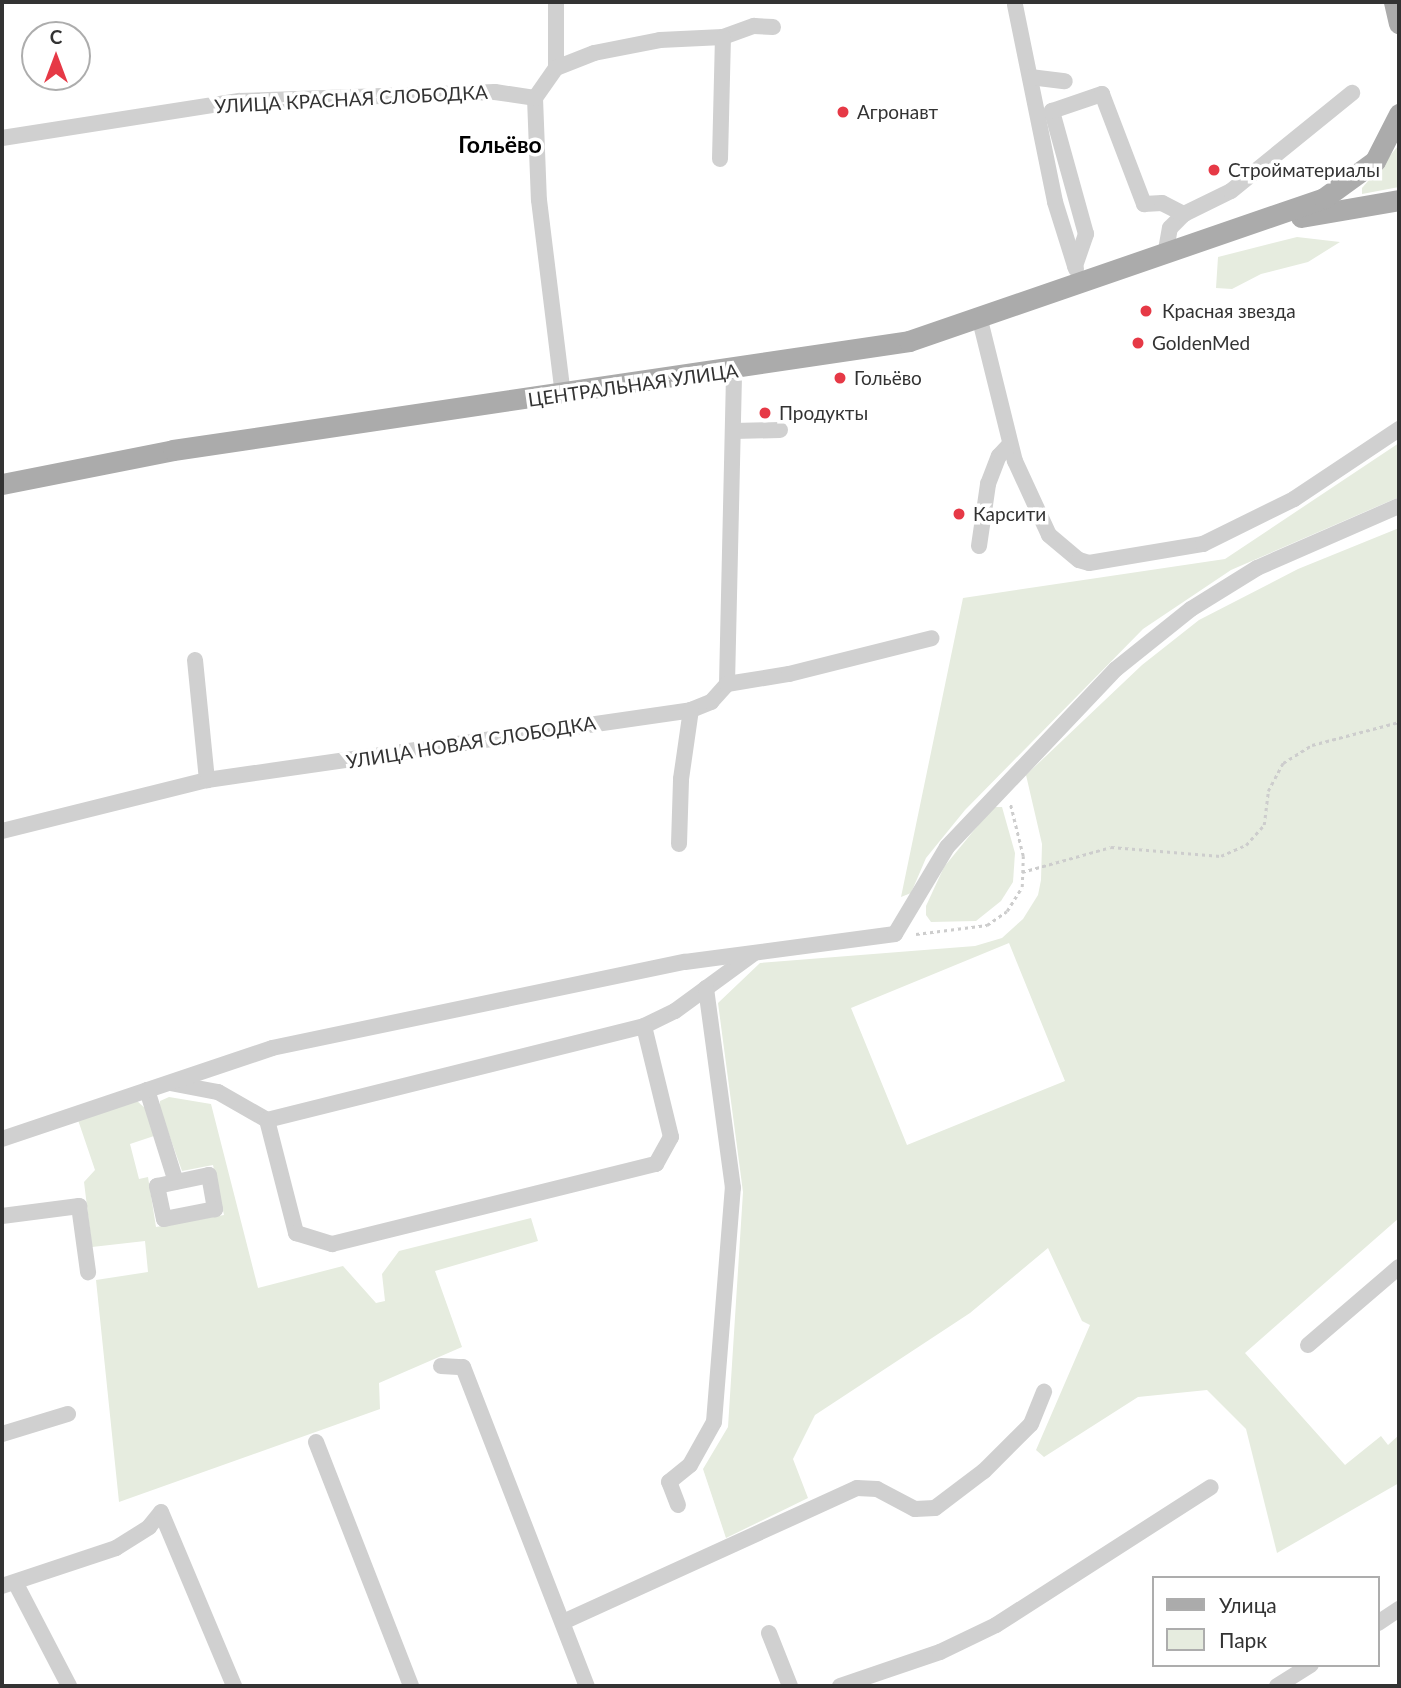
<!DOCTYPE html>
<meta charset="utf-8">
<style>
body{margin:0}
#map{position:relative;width:1401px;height:1688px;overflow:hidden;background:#fff;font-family:Lato,sans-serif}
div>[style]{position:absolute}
.green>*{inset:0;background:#e6ecdf}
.path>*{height:2.5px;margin-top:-1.25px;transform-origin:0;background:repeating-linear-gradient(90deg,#cdcdcd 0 3.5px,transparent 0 7px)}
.minor>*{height:16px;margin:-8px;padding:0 8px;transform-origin:8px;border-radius:8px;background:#d0d0d0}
.major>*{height:21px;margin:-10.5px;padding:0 10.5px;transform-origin:10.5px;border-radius:10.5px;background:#ababab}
.dots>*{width:19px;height:19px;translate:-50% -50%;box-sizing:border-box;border:4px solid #fff;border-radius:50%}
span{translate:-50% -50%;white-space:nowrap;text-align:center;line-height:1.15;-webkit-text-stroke:7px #fff;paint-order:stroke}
.street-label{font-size:19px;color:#333}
.poi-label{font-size:19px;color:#333}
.left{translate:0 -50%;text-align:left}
.quarter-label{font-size:23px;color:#000;font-weight:700}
.frame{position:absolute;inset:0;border:4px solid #333;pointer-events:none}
.legend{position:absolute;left:1152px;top:1576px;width:228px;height:91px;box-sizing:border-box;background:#fff;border:2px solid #adadad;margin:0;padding:9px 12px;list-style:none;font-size:21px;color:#333}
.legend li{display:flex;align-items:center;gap:14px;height:35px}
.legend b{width:35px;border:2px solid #adadad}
.north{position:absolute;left:21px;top:21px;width:70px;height:70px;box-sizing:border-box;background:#fff;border:2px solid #adadad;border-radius:50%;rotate:0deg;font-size:19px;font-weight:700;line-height:28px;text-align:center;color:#333}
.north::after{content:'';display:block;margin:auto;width:24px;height:32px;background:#e63946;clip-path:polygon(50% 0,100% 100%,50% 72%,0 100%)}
</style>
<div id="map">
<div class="green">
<div style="clip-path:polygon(1399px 145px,1399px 187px,1362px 194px,1362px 188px)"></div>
<div style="clip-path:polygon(1297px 237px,1340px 242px,1308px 262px,1261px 274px,1232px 289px,1216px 288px,1218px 257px)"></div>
<div style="clip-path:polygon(1399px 443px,1399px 497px,1231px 570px,1143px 629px,965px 810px,926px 858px,911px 893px,901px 897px,963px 598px,1225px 559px)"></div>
<div style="clip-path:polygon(evenodd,1399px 528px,1399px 1218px,1245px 1353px,1345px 1465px,1381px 1436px,1388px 1445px,1399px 1435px,1399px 1483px,1277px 1553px,1246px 1429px,1207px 1390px,1138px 1397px,1044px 1457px,1036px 1450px,1090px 1325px,1082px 1321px,1048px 1248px,970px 1313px,815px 1415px,793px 1459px,808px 1498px,726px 1538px,703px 1469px,728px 1427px,743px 1192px,718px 1003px,760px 963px,975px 946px,1002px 938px,1023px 919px,1038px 895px,1041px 880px,1042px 844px,1026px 775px,1142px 665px,1199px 620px,1298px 569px,1399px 528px,1009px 943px,1065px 1081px,907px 1145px,851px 1008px,1009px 943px)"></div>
<div style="clip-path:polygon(993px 807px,1002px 807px,1015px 853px,1013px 882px,1001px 901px,976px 921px,931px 922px,926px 915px,926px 906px,944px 867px)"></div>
<div style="clip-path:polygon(169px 1097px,211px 1104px,258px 1288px,343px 1266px,376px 1303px,385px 1301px,382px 1274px,399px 1251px,531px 1218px,538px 1241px,435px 1271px,462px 1347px,379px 1383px,380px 1409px,119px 1502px,96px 1280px,148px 1272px,145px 1241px,92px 1247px,84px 1182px,95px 1170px,78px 1120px,136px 1100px,147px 1110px,154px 1136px,130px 1144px,139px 1179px,148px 1177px,156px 1227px,224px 1215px,213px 1165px,182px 1171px,160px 1109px,160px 1101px)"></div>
</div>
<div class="path">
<div style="left:1022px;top:872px;width:92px;rotate:-15.7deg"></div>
<div style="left:1111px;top:847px;width:110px;rotate:4.7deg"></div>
<div style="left:1221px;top:856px;width:27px;rotate:-24deg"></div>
<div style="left:1246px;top:845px;width:27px;rotate:-48deg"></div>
<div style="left:1264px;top:825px;width:34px;rotate:-83deg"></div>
<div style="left:1268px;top:791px;width:32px;rotate:-62deg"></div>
<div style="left:1283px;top:763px;width:34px;rotate:-32deg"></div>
<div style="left:1312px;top:745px;width:90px;rotate:-14.8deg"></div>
<div style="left:916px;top:934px;width:72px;rotate:-7.2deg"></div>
<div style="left:987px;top:925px;width:24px;rotate:-35deg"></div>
<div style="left:1007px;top:911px;width:28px;rotate:-58deg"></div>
<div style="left:1022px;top:887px;width:31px;rotate:-88deg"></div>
<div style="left:1023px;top:856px;width:55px;rotate:-103.8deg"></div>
</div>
<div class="minor">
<div style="left:556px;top:2px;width:66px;rotate:90deg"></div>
<div style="left:1015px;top:5px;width:201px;rotate:78.5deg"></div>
<div style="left:1055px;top:202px;width:70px;rotate:72.6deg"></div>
<div style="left:1030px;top:77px;width:35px;rotate:7deg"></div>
<div style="left:535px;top:98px;width:102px;rotate:87.8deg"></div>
<div style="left:539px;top:200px;width:196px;rotate:83deg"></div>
<div style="left:2px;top:138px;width:240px;rotate:-8.9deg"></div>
<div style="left:239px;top:101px;width:256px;rotate:-2deg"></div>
<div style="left:495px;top:92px;width:40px;rotate:8.5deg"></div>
<div style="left:535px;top:98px;width:37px;rotate:-55deg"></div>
<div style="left:556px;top:68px;width:41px;rotate:-21.5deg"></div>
<div style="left:594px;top:53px;width:67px;rotate:-11.1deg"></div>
<div style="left:660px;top:40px;width:63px;rotate:-2.7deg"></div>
<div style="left:723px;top:37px;width:33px;rotate:-20deg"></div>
<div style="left:754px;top:26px;width:19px;rotate:3deg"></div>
<div style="left:720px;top:159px;width:122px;rotate:-88.6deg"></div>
<div style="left:1166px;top:250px;width:22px;rotate:-80deg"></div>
<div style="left:1170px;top:228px;width:20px;rotate:-45deg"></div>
<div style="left:1184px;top:214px;width:52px;rotate:-26.1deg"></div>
<div style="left:1231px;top:191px;width:156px;rotate:-39deg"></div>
<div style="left:1075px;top:266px;width:34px;rotate:-71deg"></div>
<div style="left:1086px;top:234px;width:128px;rotate:-105.5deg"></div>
<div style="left:1052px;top:111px;width:53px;rotate:-18.8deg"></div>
<div style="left:1102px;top:94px;width:118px;rotate:69.1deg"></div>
<div style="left:1144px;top:204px;width:18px;rotate:-3deg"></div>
<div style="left:1162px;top:203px;width:25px;rotate:27deg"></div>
<div style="left:980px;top:320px;width:145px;rotate:76.1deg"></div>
<div style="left:1015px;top:461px;width:81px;rotate:65.3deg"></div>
<div style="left:1049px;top:535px;width:39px;rotate:40deg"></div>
<div style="left:1079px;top:560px;width:10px;rotate:17deg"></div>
<div style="left:1089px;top:563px;width:116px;rotate:-9.5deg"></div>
<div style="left:1203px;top:544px;width:102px;rotate:-26.3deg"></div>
<div style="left:1294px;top:499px;width:126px;rotate:-33.7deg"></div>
<div style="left:733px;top:431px;width:47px;rotate:-1.2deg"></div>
<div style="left:979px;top:546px;width:63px;rotate:-81.7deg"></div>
<div style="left:988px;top:484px;width:30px;rotate:-69deg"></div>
<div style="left:999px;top:456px;width:16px;rotate:-47deg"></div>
<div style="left:195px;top:660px;width:121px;rotate:84.3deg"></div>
<div style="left:727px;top:684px;width:314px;rotate:-88.7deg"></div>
<div style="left:2px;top:831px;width:211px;rotate:-14deg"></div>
<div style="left:207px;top:780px;width:489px;rotate:-8.2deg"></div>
<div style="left:691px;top:710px;width:22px;rotate:-22deg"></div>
<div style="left:711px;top:702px;width:24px;rotate:-48deg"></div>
<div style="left:727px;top:684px;width:63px;rotate:-9.2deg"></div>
<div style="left:789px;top:674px;width:147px;rotate:-14.1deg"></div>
<div style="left:679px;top:844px;width:65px;rotate:-88.2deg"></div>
<div style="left:681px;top:779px;width:70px;rotate:-81.8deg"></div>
<div style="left:170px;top:1083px;width:49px;rotate:10.6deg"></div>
<div style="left:218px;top:1092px;width:56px;rotate:29.7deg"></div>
<div style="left:267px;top:1120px;width:389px;rotate:-14deg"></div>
<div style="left:644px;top:1026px;width:34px;rotate:-26deg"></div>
<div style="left:675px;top:1011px;width:97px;rotate:-36.2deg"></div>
<div style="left:147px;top:1090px;width:96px;rotate:72.5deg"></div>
<div style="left:267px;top:1120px;width:117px;rotate:75.6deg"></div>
<div style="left:296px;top:1233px;width:38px;rotate:17deg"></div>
<div style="left:332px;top:1244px;width:334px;rotate:-13.9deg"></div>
<div style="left:656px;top:1164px;width:31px;rotate:-61deg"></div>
<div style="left:671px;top:1137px;width:114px;rotate:-103.7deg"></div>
<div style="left:2px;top:1139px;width:285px;rotate:-18.6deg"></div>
<div style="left:272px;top:1048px;width:422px;rotate:-11.8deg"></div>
<div style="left:685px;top:962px;width:212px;rotate:-7.6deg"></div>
<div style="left:895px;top:934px;width:101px;rotate:-59.1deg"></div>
<div style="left:947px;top:847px;width:245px;rotate:-46.5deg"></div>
<div style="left:1116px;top:669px;width:96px;rotate:-38.7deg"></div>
<div style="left:1191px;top:609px;width:78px;rotate:-31.8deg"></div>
<div style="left:1257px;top:568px;width:155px;rotate:-23.6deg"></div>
<div style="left:209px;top:1175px;width:35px;rotate:80deg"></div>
<div style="left:215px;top:1209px;width:52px;rotate:168.9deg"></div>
<div style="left:164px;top:1219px;width:34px;rotate:-102deg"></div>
<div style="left:157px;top:1186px;width:53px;rotate:-11.9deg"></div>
<div style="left:2px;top:1216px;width:78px;rotate:-7.4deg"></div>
<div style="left:79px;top:1206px;width:67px;rotate:82.2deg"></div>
<div style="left:1308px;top:1345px;width:120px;rotate:-40.6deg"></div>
<div style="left:441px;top:1366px;width:22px;rotate:3deg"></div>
<div style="left:463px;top:1367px;width:342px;rotate:68.8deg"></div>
<div style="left:2px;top:1434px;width:69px;rotate:-16.9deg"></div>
<div style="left:316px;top:1442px;width:262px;rotate:68.7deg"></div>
<div style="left:678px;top:1505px;width:25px;rotate:-111deg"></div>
<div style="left:669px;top:1482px;width:27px;rotate:-39deg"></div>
<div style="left:690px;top:1465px;width:49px;rotate:-60.8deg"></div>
<div style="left:714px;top:1422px;width:235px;rotate:-85.4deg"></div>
<div style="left:733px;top:1188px;width:202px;rotate:-97.7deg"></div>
<div style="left:16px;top:1584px;width:115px;rotate:62.5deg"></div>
<div style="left:2px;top:1586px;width:120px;rotate:-18.4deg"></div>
<div style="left:116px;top:1548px;width:39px;rotate:-32deg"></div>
<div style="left:149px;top:1527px;width:19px;rotate:-51deg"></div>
<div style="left:161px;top:1512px;width:189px;rotate:67.2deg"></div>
<div style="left:563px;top:1622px;width:323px;rotate:-24.5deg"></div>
<div style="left:857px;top:1488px;width:20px;rotate:3deg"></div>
<div style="left:877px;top:1489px;width:43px;rotate:27.8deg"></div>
<div style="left:915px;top:1509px;width:20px;rotate:-3deg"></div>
<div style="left:935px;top:1508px;width:61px;rotate:-37.1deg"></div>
<div style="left:984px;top:1471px;width:66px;rotate:-45deg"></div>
<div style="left:1031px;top:1424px;width:35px;rotate:-68deg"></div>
<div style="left:1378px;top:1623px;width:25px;rotate:-34deg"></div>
<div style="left:769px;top:1633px;width:57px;rotate:68.4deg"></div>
<div style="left:840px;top:1686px;width:106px;rotate:-18.8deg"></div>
<div style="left:940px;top:1652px;width:62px;rotate:-25.7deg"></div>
<div style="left:996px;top:1625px;width:255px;rotate:-32.7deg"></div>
<div style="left:1277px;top:1686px;width:40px;rotate:-32deg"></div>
</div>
<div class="major">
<div style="left:1394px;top:2px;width:22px;rotate:77deg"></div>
<div style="left:1301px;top:217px;width:99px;rotate:-9.8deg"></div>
<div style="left:2px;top:484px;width:174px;rotate:-11.2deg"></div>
<div style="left:173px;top:450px;width:744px;rotate:-8.42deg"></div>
<div style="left:909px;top:341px;width:439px;rotate:-19deg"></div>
<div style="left:1324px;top:198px;width:63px;rotate:-36deg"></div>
<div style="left:1375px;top:161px;width:53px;rotate:-62.9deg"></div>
</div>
<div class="dots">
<div style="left:843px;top:112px;background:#e63946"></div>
<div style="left:1214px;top:170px;background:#e63946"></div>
<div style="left:1146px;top:311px;background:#e63946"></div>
<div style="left:1138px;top:343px;background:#e63946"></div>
<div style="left:840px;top:378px;background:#e63946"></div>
<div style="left:765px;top:413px;background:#e63946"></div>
<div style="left:959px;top:514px;background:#e63946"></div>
</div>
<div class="street-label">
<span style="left:351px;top:99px;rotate:-3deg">УЛИЦА КРАСНАЯ СЛОБОДКА</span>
<span style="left:633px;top:385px;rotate:-8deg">ЦЕНТРАЛЬНАЯ УЛИЦА</span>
<span style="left:471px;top:742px;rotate:-9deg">УЛИЦА НОВАЯ СЛОБОДКА</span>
</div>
<div class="poi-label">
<span class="left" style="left:857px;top:112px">Агронавт</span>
<span class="left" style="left:1228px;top:170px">Стройматериалы</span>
<span class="left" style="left:1162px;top:311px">Красная звезда</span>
<span class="left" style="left:1152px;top:343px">GoldenMed</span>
<span class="left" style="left:854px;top:378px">Гольёво</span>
<span class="left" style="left:779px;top:413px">Продукты</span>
<span class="left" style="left:973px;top:514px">Карсити</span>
</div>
<div class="quarter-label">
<span style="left:500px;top:144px">Гольёво</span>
</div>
<div class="frame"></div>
<ul class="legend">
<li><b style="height:9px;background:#ababab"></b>Улица</li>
<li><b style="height:19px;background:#e6ecdf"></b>Парк</li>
</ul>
<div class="north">С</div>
</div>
